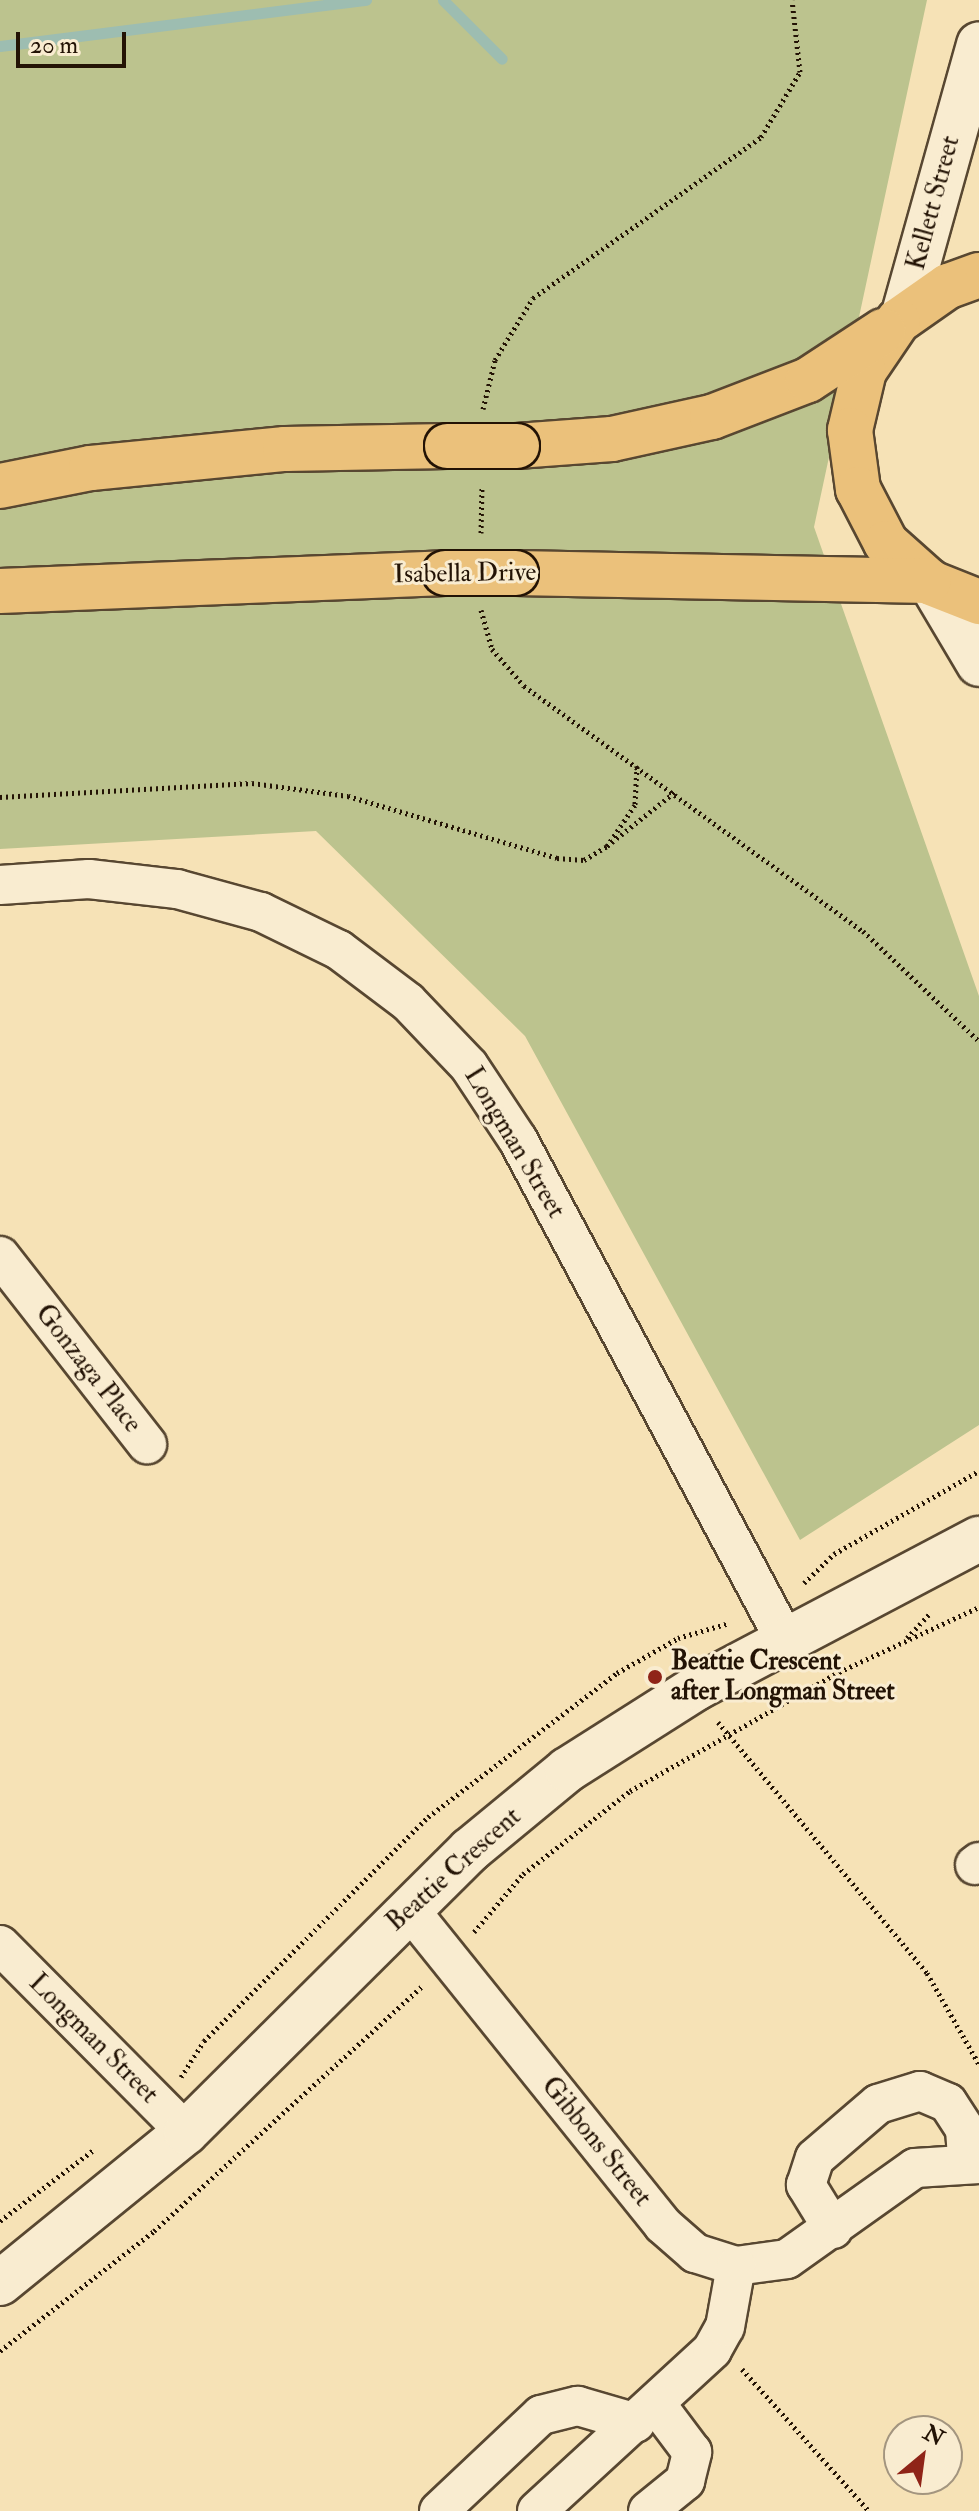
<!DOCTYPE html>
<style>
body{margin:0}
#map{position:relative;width:979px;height:2511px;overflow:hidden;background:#f6e2b6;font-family:"IM FELL Double Pica",serif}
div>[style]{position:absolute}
.green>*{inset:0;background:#bcc38e}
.stream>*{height:11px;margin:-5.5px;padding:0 5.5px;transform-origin:5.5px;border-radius:5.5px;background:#9dbdb1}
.path>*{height:5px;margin-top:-2.5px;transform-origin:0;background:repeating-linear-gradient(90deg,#231305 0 2px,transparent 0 6px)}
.roads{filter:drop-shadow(2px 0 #584731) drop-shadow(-2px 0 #584731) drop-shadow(0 2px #584731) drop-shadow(0 -2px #584731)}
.street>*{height:38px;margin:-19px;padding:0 19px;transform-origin:19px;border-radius:19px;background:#f9ecd0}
.secondary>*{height:44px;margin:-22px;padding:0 22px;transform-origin:22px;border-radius:22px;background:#f9ecd0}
.primary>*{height:44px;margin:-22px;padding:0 22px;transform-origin:22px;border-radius:22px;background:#ebc17b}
.bridges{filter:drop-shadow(2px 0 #231305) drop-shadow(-2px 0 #231305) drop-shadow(0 2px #231305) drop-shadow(0 -2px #231305)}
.primary-bridge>*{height:44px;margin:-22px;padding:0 22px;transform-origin:22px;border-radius:22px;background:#ebc17b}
.dots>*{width:22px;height:22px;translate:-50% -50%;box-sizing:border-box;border:4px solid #f9ecd0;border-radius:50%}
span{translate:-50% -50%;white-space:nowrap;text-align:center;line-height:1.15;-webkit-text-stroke:6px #f9ecd0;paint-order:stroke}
.street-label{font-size:26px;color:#231305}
.poi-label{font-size:26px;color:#231305;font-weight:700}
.left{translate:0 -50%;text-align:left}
.north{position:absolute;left:883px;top:2415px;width:80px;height:80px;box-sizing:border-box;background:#f9ecd0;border:2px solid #a3957f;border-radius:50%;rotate:29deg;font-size:22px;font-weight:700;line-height:32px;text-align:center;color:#231305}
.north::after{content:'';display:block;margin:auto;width:28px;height:36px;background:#8f2418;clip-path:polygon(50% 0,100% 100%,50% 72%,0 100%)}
.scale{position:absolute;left:16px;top:32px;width:110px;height:36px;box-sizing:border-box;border:4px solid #231305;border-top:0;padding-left:10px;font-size:24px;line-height:28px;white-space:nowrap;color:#231305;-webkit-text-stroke:6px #f9ecd0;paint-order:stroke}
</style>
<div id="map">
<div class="green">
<div style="clip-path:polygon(0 0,927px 0,814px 527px,979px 996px,979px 1425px,800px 1540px,525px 1036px,316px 831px,0 849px)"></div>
</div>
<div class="stream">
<div style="left:443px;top:0;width:83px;rotate:45deg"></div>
<div style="left:0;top:46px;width:369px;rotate:-7.2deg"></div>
</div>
<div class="path">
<div style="left:483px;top:409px;width:50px;rotate:-76.2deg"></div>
<div style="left:495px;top:360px;width:73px;rotate:-58.5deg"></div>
<div style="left:533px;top:298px;width:279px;rotate:-35.2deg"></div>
<div style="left:761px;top:137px;width:76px;rotate:-59deg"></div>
<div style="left:800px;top:72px;width:72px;rotate:-96.3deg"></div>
<div style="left:481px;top:533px;width:46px;rotate:-88.8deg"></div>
<div style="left:481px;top:610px;width:41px;rotate:74.2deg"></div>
<div style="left:492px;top:649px;width:49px;rotate:49.1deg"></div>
<div style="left:524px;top:686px;width:418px;rotate:35.9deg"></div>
<div style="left:863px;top:931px;width:160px;rotate:43.5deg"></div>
<div style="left:637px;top:766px;width:39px;rotate:93deg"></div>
<div style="left:635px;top:805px;width:50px;rotate:124.3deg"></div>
<div style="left:607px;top:846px;width:87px;rotate:-38.5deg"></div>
<div style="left:0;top:797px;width:252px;rotate:-3.2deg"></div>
<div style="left:252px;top:783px;width:97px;rotate:7.7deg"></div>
<div style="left:348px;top:796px;width:218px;rotate:16.5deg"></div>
<div style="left:557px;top:858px;width:27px;rotate:4deg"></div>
<div style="left:584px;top:860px;width:27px;rotate:-31deg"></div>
<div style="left:804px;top:1583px;width:42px;rotate:-44deg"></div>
<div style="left:834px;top:1554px;width:167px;rotate:-29.8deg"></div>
<div style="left:907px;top:1638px;width:33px;rotate:-47deg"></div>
<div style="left:718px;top:1722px;width:327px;rotate:50.2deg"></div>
<div style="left:927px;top:1973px;width:105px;rotate:60.3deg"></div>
<div style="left:474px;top:1932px;width:76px;rotate:-49.8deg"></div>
<div style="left:523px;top:1874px;width:135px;rotate:-37.8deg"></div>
<div style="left:630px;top:1791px;width:241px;rotate:-29.7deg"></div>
<div style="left:839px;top:1672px;width:154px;rotate:-24.9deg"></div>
<div style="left:181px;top:2077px;width:43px;rotate:-57.4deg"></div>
<div style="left:204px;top:2041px;width:317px;rotate:-45deg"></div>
<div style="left:428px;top:1817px;width:238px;rotate:-37.3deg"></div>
<div style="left:617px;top:1673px;width:70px;rotate:-29.8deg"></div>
<div style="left:678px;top:1638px;width:53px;rotate:-16.4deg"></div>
<div style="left:0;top:2221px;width:119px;rotate:-37.2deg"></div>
<div style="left:0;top:2351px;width:195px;rotate:-37.9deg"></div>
<div style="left:154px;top:2231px;width:365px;rotate:-42.4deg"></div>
<div style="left:742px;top:2369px;width:191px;rotate:48.2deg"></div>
</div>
<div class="roads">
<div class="street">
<div style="left:0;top:885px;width:89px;rotate:-3.9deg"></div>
<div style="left:89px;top:879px;width:89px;rotate:6.5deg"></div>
<div style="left:177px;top:889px;width:87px;rotate:15.3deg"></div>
<div style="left:261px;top:912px;width:87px;rotate:26deg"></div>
<div style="left:339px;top:950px;width:86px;rotate:37deg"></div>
<div style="left:408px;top:1002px;width:88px;rotate:46.4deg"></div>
<div style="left:469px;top:1066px;width:89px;rotate:56.5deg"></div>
<div style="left:518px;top:1140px;width:569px;rotate:61.9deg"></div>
<div style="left:0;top:1256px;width:239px;rotate:52deg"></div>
<div style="left:975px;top:1865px;width:5px;rotate:-37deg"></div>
<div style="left:409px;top:1909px;width:405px;rotate:51.2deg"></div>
<div style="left:663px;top:2225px;width:43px;rotate:41.2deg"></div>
<div style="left:695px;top:2253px;width:43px;rotate:17.6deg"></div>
<div style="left:736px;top:2266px;width:51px;rotate:-7.8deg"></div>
<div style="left:787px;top:2259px;width:157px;rotate:-35.4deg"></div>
<div style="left:915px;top:2168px;width:64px;rotate:-3.6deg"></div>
<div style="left:0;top:1945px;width:264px;rotate:45.2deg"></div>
<div style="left:833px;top:2229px;width:52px;rotate:-121.5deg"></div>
<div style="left:806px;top:2185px;width:28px;rotate:-72deg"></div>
<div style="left:815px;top:2158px;width:83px;rotate:-40.6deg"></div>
<div style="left:878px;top:2104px;width:44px;rotate:-17.2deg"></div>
<div style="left:920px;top:2091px;width:30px;rotate:23deg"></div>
<div style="left:948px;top:2103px;width:31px;rotate:57deg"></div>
<div style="left:965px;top:2129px;width:32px;rotate:86deg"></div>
<div style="left:439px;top:2511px;width:140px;rotate:-43.3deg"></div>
<div style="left:541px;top:2415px;width:38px;rotate:-14deg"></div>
<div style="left:578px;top:2406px;width:60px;rotate:16.3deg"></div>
<div style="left:537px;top:2511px;width:238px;rotate:-42.6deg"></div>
<div style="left:712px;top:2350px;width:26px;rotate:-61deg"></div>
<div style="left:725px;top:2327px;width:62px;rotate:-79.8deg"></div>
<div style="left:648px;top:2511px;width:48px;rotate:-39deg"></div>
<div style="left:685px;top:2481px;width:30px;rotate:-76deg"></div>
<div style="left:692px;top:2452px;width:60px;rotate:-126.9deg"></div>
</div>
<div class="secondary">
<div style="left:903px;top:317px;width:283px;rotate:-74.4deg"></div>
<div style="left:931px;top:583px;width:94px;rotate:59.3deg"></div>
<div style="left:0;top:2283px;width:240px;rotate:-39.1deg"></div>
<div style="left:186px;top:2132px;width:400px;rotate:-44.8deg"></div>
<div style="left:470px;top:1850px;width:126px;rotate:-39.5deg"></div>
<div style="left:567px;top:1770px;width:153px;rotate:-32.4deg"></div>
<div style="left:696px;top:1688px;width:320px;rotate:-27.8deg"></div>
</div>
<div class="primary">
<div style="left:979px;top:275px;width:33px;rotate:160deg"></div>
<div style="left:948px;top:286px;width:61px;rotate:145deg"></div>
<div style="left:898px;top:321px;width:60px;rotate:124.2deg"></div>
<div style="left:864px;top:371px;width:61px;rotate:103.3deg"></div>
<div style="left:850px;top:430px;width:60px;rotate:82.3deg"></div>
<div style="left:858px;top:489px;width:61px;rotate:62.6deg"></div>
<div style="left:886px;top:543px;width:60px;rotate:41.6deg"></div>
<div style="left:931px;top:583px;width:52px;rotate:21.6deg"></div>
<div style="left:517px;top:446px;width:95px;rotate:-4.2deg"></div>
<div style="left:612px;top:439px;width:102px;rotate:-12.4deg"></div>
<div style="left:712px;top:417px;width:103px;rotate:-21.1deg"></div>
<div style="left:808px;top:380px;width:90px;rotate:-33.2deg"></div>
<div style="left:0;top:486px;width:93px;rotate:-11.2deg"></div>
<div style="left:91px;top:468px;width:195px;rotate:-5.6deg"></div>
<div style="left:285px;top:449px;width:162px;rotate:-1.1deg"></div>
<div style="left:516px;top:573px;width:413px;rotate:1.1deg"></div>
<div style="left:0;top:591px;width:445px;rotate:-2.3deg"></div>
</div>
</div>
<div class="bridges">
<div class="primary-bridge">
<div style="left:447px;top:446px;width:70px"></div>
<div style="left:445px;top:573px;width:71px"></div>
</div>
</div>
<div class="dots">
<div style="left:655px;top:1677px;background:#8f2418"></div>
</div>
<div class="street-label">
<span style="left:934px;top:203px;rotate:-75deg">Kellett Street</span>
<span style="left:465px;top:574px;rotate:-1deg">Isabella Drive</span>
<span style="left:514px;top:1143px;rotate:59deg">Longman Street</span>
<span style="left:88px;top:1369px;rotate:52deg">Gonzaga Place</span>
<span style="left:454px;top:1870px;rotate:-42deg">Beattie Crescent</span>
<span style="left:93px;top:2039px;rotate:45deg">Longman Street</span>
<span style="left:596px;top:2142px;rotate:51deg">Gibbons Street</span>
</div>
<div class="poi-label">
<span class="left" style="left:671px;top:1677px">Beattie Crescent<br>after Longman Street</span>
</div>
<div class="north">N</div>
<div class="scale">20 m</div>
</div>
